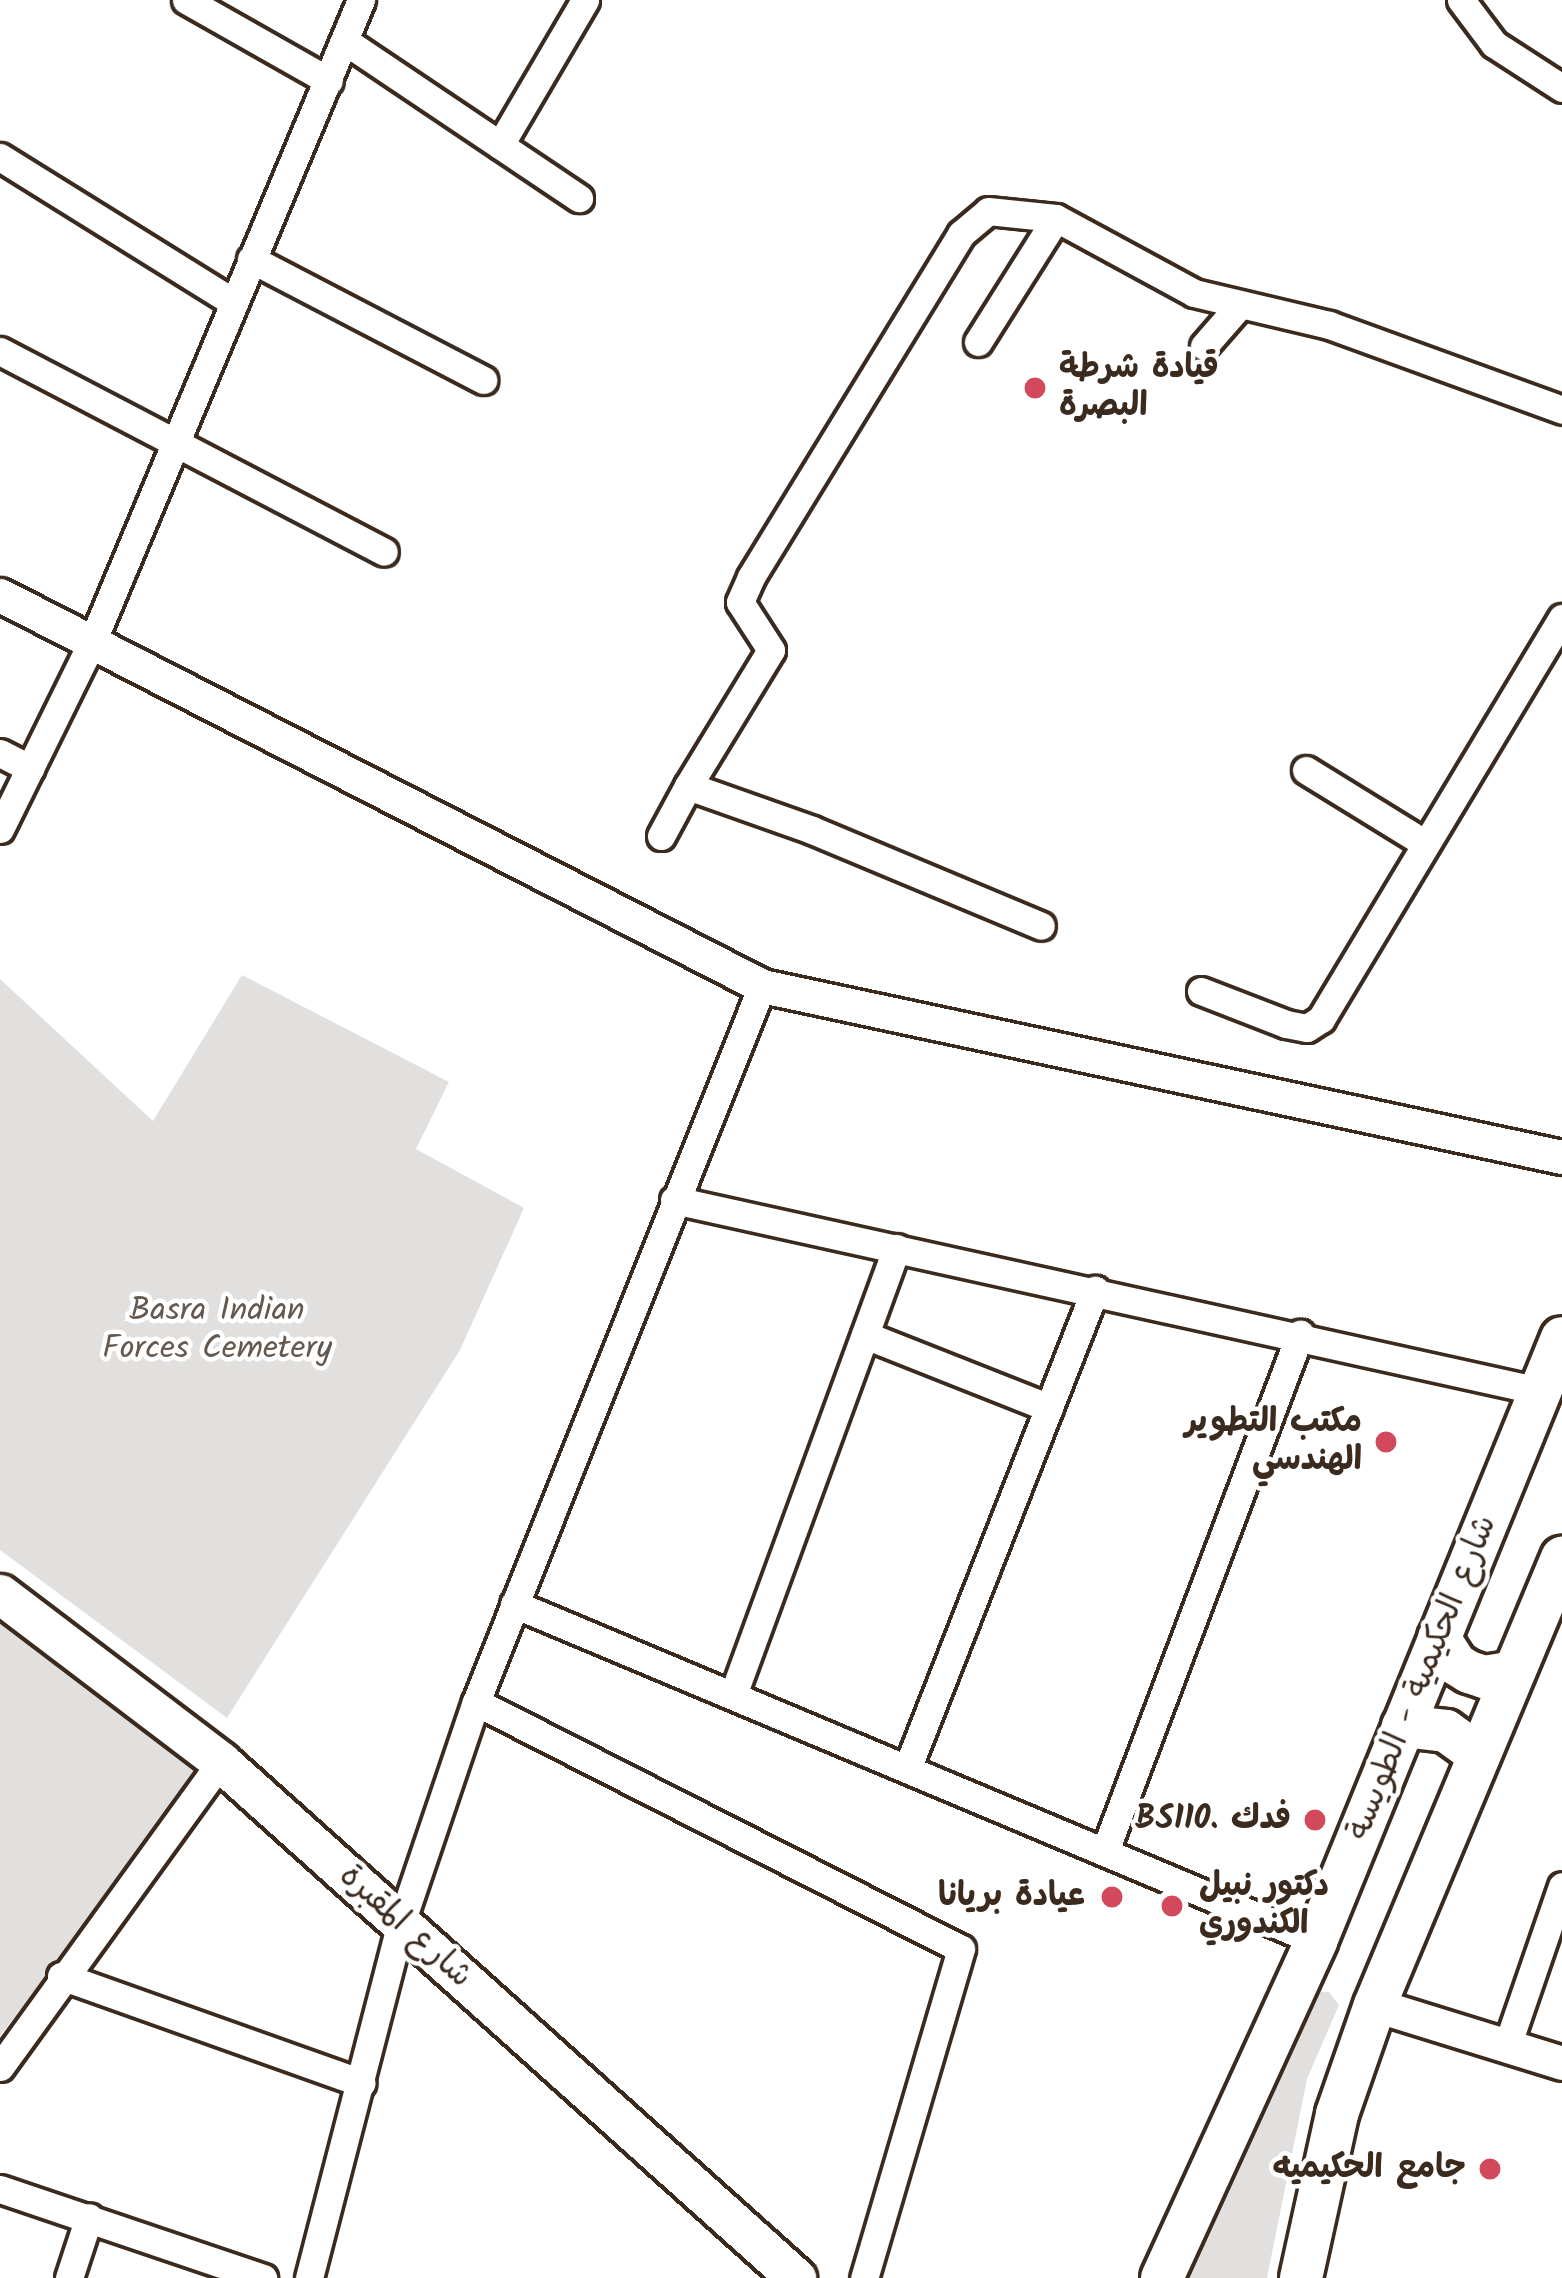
<!DOCTYPE html>
<meta charset="utf-8">
<style>
body{margin:0}
#map{position:relative;width:1562px;height:2278px;overflow:hidden;background:#fff;font-family:Kalam,"Playpen Sans Arabic",sans-serif}
div>[style]{position:absolute}
.green>*{inset:0;background:#e2e0de}
.roads{filter:drop-shadow(3px 0 #3b2a1e) drop-shadow(-3px 0 #3b2a1e) drop-shadow(0 3px #3b2a1e) drop-shadow(0 -3px #3b2a1e)}
.minor>*{height:27px;margin:-13.5px;padding:0 13.5px;transform-origin:13.5px;border-radius:13.5px;background:#fff}
.tertiary>*{height:33px;margin:-16.5px;padding:0 16.5px;transform-origin:16.5px;border-radius:16.5px;background:#fff}
.secondary>*{height:39px;margin:-19.5px;padding:0 19.5px;transform-origin:19.5px;border-radius:19.5px;background:#fff}
.primary>*{height:42px;margin:-21px;padding:0 21px;transform-origin:21px;border-radius:21px;background:#fff}
.dots>*{width:33px;height:33px;translate:-50% -50%;box-sizing:border-box;border:6px solid #fff;border-radius:50%}
span{translate:-50% -50%;white-space:nowrap;text-align:center;line-height:1.15;-webkit-text-stroke:9px #fff;paint-order:stroke}
.poi-label{font-size:33px;color:#3b2a1e;font-weight:700}
.left{translate:0 -50%;text-align:left}
.right{translate:-100% -50%;text-align:right}
.park-label{font-size:33px;color:#65584e}
.street-label{font-size:33px;color:#3b2a1e}
</style>
<div id="map">
<div class="green">
<div style="clip-path:polygon(242px 975px,449px 1082px,416px 1149px,524px 1208px,460px 1350px,227px 1718px,0 1550px,0 979px,153px 1121px)"></div>
<div style="clip-path:polygon(0 1609px,203px 1770px,0 2036px)"></div>
<div style="clip-path:polygon(1313px 1992px,1329px 1992px,1339px 2005px,1307px 2079px,1267px 2278px,1182px 2278px)"></div>
</div>
<div class="roads">
<div class="minor">
<div style="left:186px;top:0;width:164px;rotate:29.5deg"></div>
<div style="left:1461px;top:0;width:55px;rotate:53.1deg"></div>
<div style="left:1494px;top:44px;width:81px;rotate:32.9deg"></div>
<div style="left:345px;top:41px;width:282px;rotate:33.9deg"></div>
<div style="left:500px;top:145px;width:168px;rotate:-59.6deg"></div>
<div style="left:0;top:157px;width:274px;rotate:31.9deg"></div>
<div style="left:251px;top:259px;width:262px;rotate:27.5deg"></div>
<div style="left:978px;top:342px;width:146px;rotate:-57.8deg"></div>
<div style="left:1204px;top:346px;width:53px;rotate:-48.8deg"></div>
<div style="left:0;top:351px;width:433px;rotate:27.6deg"></div>
<div style="left:0;top:753px;width:34px;rotate:27deg"></div>
<div style="left:1306px;top:770px;width:139px;rotate:31.7deg"></div>
<div style="left:688px;top:786px;width:159px;rotate:-58.6deg"></div>
<div style="left:771px;top:650px;width:57px;rotate:-122.9deg"></div>
<div style="left:740px;top:602px;width:27px;rotate:-66deg"></div>
<div style="left:751px;top:577px;width:402px;rotate:-58.5deg"></div>
<div style="left:961px;top:234px;width:35px;rotate:-40deg"></div>
<div style="left:988px;top:211px;width:68px;rotate:5.9deg"></div>
<div style="left:1056px;top:218px;width:157px;rotate:28.5deg"></div>
<div style="left:1194px;top:293px;width:139px;rotate:13.3deg"></div>
<div style="left:1329px;top:325px;width:248px;rotate:20deg"></div>
<div style="left:0;top:829px;width:211px;rotate:-63.8deg"></div>
<div style="left:93px;top:640px;width:694px;rotate:-67.28deg"></div>
<div style="left:661px;top:836px;width:57px;rotate:-61.6deg"></div>
<div style="left:688px;top:786px;width:132px;rotate:19.5deg"></div>
<div style="left:812px;top:830px;width:248px;rotate:22.7deg"></div>
<div style="left:1201px;top:991px;width:91px;rotate:21.2deg"></div>
<div style="left:1286px;top:1024px;width:21px;rotate:11deg"></div>
<div style="left:1307px;top:1028px;width:17px;rotate:-33deg"></div>
<div style="left:1321px;top:1019px;width:468px;rotate:-59deg"></div>
<div style="left:674px;top:1200px;width:887px;rotate:12.44deg"></div>
<div style="left:865px;top:1335px;width:198px;rotate:21.6deg"></div>
<div style="left:514px;top:1604px;width:870px;rotate:22.79deg"></div>
<div style="left:733px;top:1695px;width:476px;rotate:-69.9deg"></div>
<div style="left:476px;top:1702px;width:544px;rotate:26.99deg"></div>
<div style="left:961px;top:1949px;width:343px;rotate:106.4deg"></div>
<div style="left:907px;top:1769px;width:515px;rotate:-68.57deg"></div>
<div style="left:1105px;top:1851px;width:553px;rotate:-69.33deg"></div>
<div style="left:61px;top:1976px;width:319px;rotate:19.6deg"></div>
<div style="left:1507px;top:2046px;width:169px;rotate:-71deg"></div>
<div style="left:0;top:2067px;width:377px;rotate:-54.1deg"></div>
<div style="left:0;top:2189px;width:278px;rotate:18.7deg"></div>
<div style="left:69px;top:2278px;width:64px;rotate:-71.8deg"></div>
<div style="left:309px;top:2278px;width:367px;rotate:-75.5deg"></div>
<div style="left:401px;top:1923px;width:233px;rotate:-71.3deg"></div>
<div style="left:476px;top:1702px;width:771px;rotate:-68.23deg"></div>
</div>
<div class="tertiary">
<div style="left:0;top:595px;width:856px;rotate:27.16deg"></div>
<div style="left:762px;top:986px;width:818px;rotate:12.07deg"></div>
<div style="left:1375px;top:2005px;width:196px;rotate:17.2deg"></div>
</div>
<div class="secondary">
<div style="left:0;top:1594px;width:278px;rotate:37.2deg"></div>
<div style="left:221px;top:1762px;width:773px;rotate:41.9deg"></div>
</div>
<div class="primary">
<div style="left:1439px;top:1638px;width:31px;rotate:57deg"></div>
<div style="left:1456px;top:1664px;width:15px;rotate:32deg"></div>
<div style="left:1469px;top:1672px;width:16px;rotate:18deg"></div>
<div style="left:1484px;top:1677px;width:30px;rotate:-9deg"></div>
<div style="left:1403px;top:1726px;width:43px;rotate:6.6deg"></div>
<div style="left:1446px;top:1731px;width:41px;rotate:36deg"></div>
<div style="left:1162px;top:2278px;width:371px;rotate:-65.4deg"></div>
<div style="left:1316px;top:1941px;width:651px;rotate:-67.81deg"></div>
<div style="left:1301px;top:2278px;width:168px;rotate:-77.6deg"></div>
<div style="left:1337px;top:2114px;width:115px;rotate:-70.8deg"></div>
<div style="left:1375px;top:2005px;width:485px;rotate:-67.3deg"></div>
</div>
</div>
<div class="dots">
<div style="left:1035px;top:388px;background:#d1495b"></div>
<div style="left:1386px;top:1442px;background:#d1495b"></div>
<div style="left:1315px;top:1820px;background:#d1495b"></div>
<div style="left:1112px;top:1897px;background:#d1495b"></div>
<div style="left:1172px;top:1906px;background:#d1495b"></div>
<div style="left:1490px;top:2169px;background:#d1495b"></div>
</div>
<div class="poi-label">
<span class="left" style="left:1059px;top:388px">قيادة شرطة<br>البصرة</span>
<span class="right" style="left:1362px;top:1442px">مكتب التطوير<br>الهندسي</span>
<span class="right" style="left:1291px;top:1820px">BS110. فدك</span>
<span class="left" style="left:1199px;top:1906px">دكتور نبيل<br>الكندوري</span>
<span class="right" style="left:1085px;top:1897px">عيادة بريانا</span>
<span class="right" style="left:1466px;top:2169px">جامع الحكيميه</span>
</div>
<div class="park-label">
<span style="left:217px;top:1331px">Basra Indian<br>Forces Cemetery</span>
</div>
<div class="street-label">
<span style="left:1423px;top:1678px;rotate:-68deg">شارع الحكيمية - الطويسة</span>
<span style="left:405px;top:1927px;rotate:42deg">شارع المقبرة</span>
</div>
</div>
